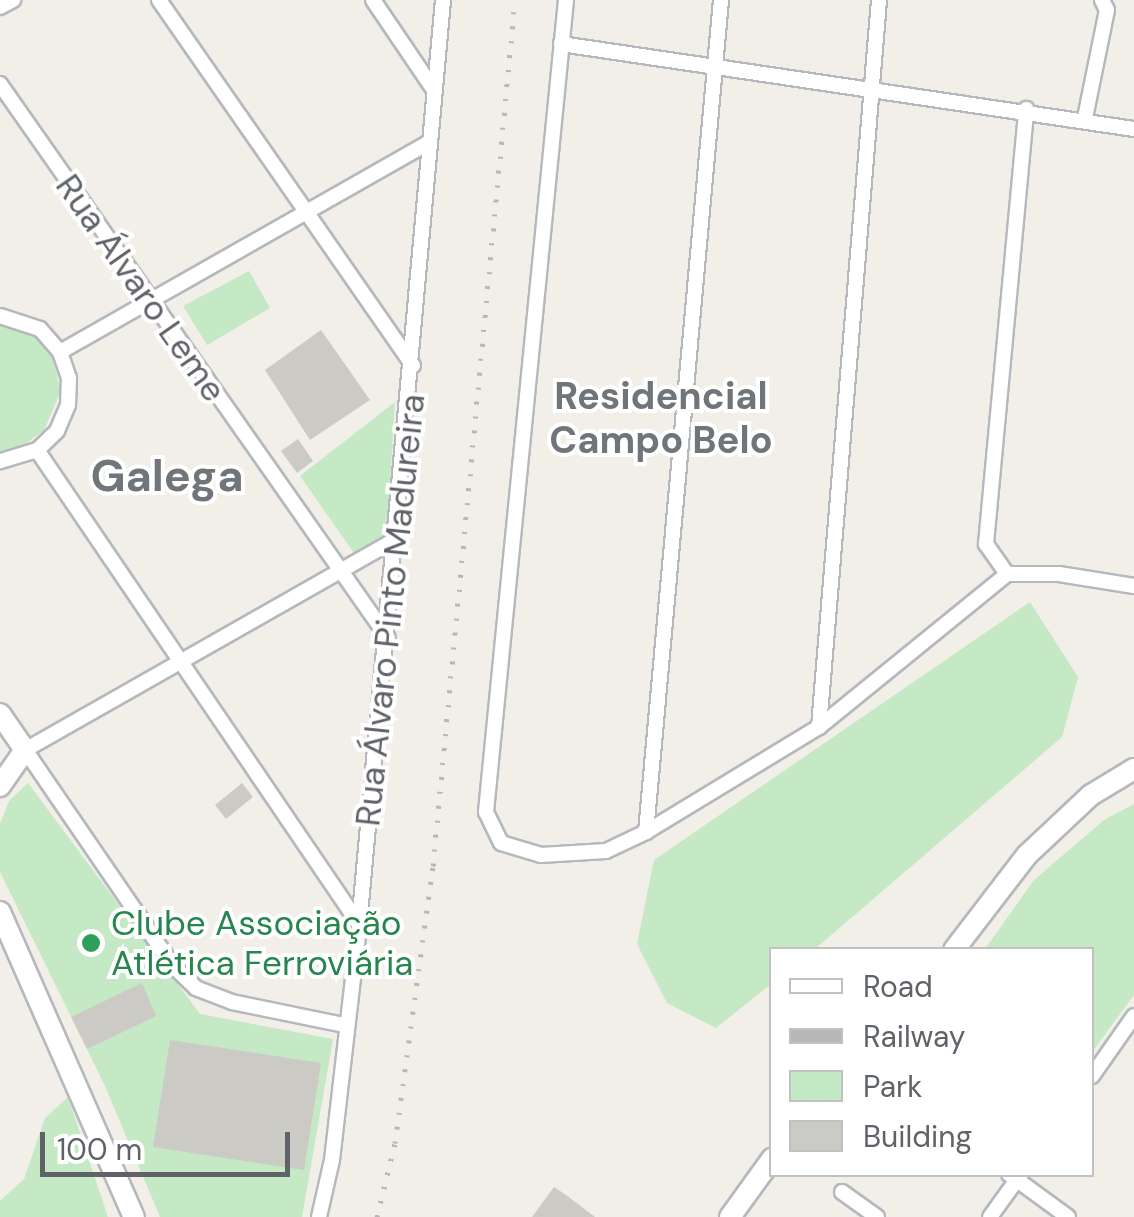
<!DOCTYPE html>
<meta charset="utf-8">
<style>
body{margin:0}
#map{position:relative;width:1134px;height:1217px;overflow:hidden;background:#f1efe8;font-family:"DM Sans",sans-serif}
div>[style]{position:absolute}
.green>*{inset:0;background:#c5e8c5}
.building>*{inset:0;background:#cccac5}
.roads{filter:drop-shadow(2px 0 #b5b8bc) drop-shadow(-2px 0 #b5b8bc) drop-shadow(0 2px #b5b8bc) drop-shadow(0 -2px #b5b8bc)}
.street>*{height:14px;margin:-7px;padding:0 7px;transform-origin:7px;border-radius:7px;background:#fff}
.secondary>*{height:20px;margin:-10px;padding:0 10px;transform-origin:10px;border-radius:10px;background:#fff}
.rail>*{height:5px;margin-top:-2.5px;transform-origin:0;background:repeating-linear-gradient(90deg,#b6b7b8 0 2.5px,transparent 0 14.5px)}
.dots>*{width:28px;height:28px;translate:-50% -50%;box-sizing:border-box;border:5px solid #fff;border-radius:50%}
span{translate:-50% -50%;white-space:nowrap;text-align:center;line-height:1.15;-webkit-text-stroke:8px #fff;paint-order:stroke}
.street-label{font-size:35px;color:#5f6368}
.leisure-label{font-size:35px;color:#27864d}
.left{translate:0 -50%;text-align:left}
.neighbourhood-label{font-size:38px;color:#70757a;font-weight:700}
.district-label{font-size:45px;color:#70757a;font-weight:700}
.legend{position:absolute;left:769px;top:947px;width:325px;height:230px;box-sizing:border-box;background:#fff;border:2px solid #bfc1c3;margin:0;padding:12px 18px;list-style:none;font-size:30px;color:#5f6368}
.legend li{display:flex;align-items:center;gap:20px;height:50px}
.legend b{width:50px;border:2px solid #bfc1c3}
.scale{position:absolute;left:40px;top:1132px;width:250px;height:45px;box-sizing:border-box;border:5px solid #5f6368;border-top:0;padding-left:12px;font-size:30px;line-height:35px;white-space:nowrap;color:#5f6368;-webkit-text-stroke:8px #fff;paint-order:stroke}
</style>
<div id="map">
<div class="green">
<div style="clip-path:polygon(249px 271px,270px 308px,207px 345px,183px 306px)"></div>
<div style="clip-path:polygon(0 323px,25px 328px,51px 350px,61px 391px,44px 430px,12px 454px,0 452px)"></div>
<div style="clip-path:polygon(395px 402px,387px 533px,354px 553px,300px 476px)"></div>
<div style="clip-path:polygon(1030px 602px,1078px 677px,1062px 737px,815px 949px,772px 950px,771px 984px,716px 1028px,667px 1003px,637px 944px,654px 860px)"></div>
<div style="clip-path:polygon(28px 783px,200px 1014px,333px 1039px,302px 1217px,160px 1217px,105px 1086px,0 872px,0 824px,9px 801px)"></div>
<div style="clip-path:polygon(1134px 804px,1134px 995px,1092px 1052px,1092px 950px,985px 949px,1034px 880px,1104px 820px)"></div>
<div style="clip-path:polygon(68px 1097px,108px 1217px,0 1217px,0 1201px,24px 1179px,45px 1118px)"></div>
</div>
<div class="building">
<div style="clip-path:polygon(321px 330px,370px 400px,310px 440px,265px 370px)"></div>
<div style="clip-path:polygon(298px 439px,313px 461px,297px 473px,281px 451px)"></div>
<div style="clip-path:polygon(242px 783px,253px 797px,226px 819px,215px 805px)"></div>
<div style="clip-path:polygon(142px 983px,156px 1016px,87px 1049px,71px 1017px)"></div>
<div style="clip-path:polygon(170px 1040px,321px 1063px,304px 1170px,153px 1147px)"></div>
<div style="clip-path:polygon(554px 1187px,566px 1195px,595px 1217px,532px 1217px)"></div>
</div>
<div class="roads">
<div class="street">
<div style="left:159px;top:0;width:445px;rotate:55.2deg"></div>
<div style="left:373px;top:0;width:109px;rotate:55.9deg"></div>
<div style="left:566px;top:0;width:816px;rotate:95.63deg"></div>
<div style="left:486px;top:812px;width:34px;rotate:64deg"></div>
<div style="left:501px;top:843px;width:42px;rotate:16.7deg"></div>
<div style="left:541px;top:855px;width:65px;rotate:-3.5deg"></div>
<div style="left:606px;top:851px;width:44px;rotate:-25.4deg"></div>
<div style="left:646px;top:832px;width:202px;rotate:-31.3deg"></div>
<div style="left:819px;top:727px;width:242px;rotate:-39.1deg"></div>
<div style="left:1007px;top:574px;width:52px"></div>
<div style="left:1059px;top:574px;width:76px;rotate:9.1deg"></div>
<div style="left:0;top:7px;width:15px;rotate:-28deg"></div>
<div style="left:561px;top:44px;width:579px;rotate:8.44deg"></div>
<div style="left:0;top:84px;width:676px;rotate:54.99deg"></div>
<div style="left:1085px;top:118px;width:110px;rotate:-78.5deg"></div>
<div style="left:1107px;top:10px;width:11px;rotate:-117deg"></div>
<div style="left:0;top:316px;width:42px;rotate:18deg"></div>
<div style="left:40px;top:329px;width:30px;rotate:49deg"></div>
<div style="left:60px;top:352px;width:28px;rotate:71deg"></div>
<div style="left:69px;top:378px;width:27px;rotate:92deg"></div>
<div style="left:68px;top:405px;width:28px;rotate:113deg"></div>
<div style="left:57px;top:431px;width:28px;rotate:136deg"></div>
<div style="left:37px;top:450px;width:39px;rotate:163deg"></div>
<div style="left:60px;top:352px;width:425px;rotate:-29.6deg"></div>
<div style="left:37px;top:450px;width:573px;rotate:55.81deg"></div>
<div style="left:1007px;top:574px;width:37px;rotate:-125deg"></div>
<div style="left:986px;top:544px;width:437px;rotate:-84.7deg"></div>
<div style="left:819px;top:727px;width:729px;rotate:-85.28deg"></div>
<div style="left:646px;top:832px;width:835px;rotate:-84.85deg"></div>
<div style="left:344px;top:1025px;width:114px;rotate:-168.4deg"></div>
<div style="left:232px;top:1002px;width:39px;rotate:-159deg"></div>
<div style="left:196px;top:988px;width:32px;rotate:-136deg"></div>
<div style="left:173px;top:966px;width:262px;rotate:-124.4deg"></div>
<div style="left:25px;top:750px;width:425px;rotate:-29.6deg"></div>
<div style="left:1092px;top:1076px;width:73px;rotate:-55deg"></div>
<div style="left:1009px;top:1174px;width:73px;rotate:36.1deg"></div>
<div style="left:842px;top:1192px;width:43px;rotate:35.5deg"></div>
<div style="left:319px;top:1217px;width:58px;rotate:-77.2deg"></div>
<div style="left:332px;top:1160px;width:237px;rotate:-83.4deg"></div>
<div style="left:359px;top:925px;width:929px;rotate:-84.81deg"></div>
<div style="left:990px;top:1217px;width:53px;rotate:-54.2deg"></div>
</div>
<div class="secondary">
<div style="left:0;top:714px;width:44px;rotate:55.2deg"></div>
<div style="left:25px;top:750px;width:44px;rotate:124.8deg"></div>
<div style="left:0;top:912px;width:333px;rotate:66.3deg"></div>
<div style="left:954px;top:950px;width:120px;rotate:-52.5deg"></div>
<div style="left:1027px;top:855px;width:88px;rotate:-43.2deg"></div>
<div style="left:1091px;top:795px;width:50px;rotate:-31.2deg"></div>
<div style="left:730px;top:1217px;width:72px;rotate:-54.1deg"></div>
</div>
</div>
<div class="rail">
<div style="left:377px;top:1217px;width:76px;rotate:-76.3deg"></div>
<div style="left:395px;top:1143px;width:280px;rotate:-82.2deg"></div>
<div style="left:433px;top:866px;width:870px;rotate:-84.59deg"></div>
</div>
<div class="dots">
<div style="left:91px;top:943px;background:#2e9e5b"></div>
</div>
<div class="street-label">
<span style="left:141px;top:288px;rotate:55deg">Rua Álvaro Leme</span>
<span style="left:390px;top:610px;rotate:-84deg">Rua Álvaro Pinto Madureira</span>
</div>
<div class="leisure-label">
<span class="left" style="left:111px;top:943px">Clube Associação<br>Atlética Ferroviária</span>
</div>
<div class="neighbourhood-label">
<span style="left:661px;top:419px">Residencial<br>Campo Belo</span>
</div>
<div class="district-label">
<span style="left:167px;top:476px">Galega</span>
</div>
<ul class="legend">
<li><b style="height:12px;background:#fff"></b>Road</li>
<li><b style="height:12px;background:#b6b7b8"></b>Railway</li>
<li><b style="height:28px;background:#c5e8c5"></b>Park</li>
<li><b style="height:28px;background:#cccac5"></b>Building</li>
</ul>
<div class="scale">100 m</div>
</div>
